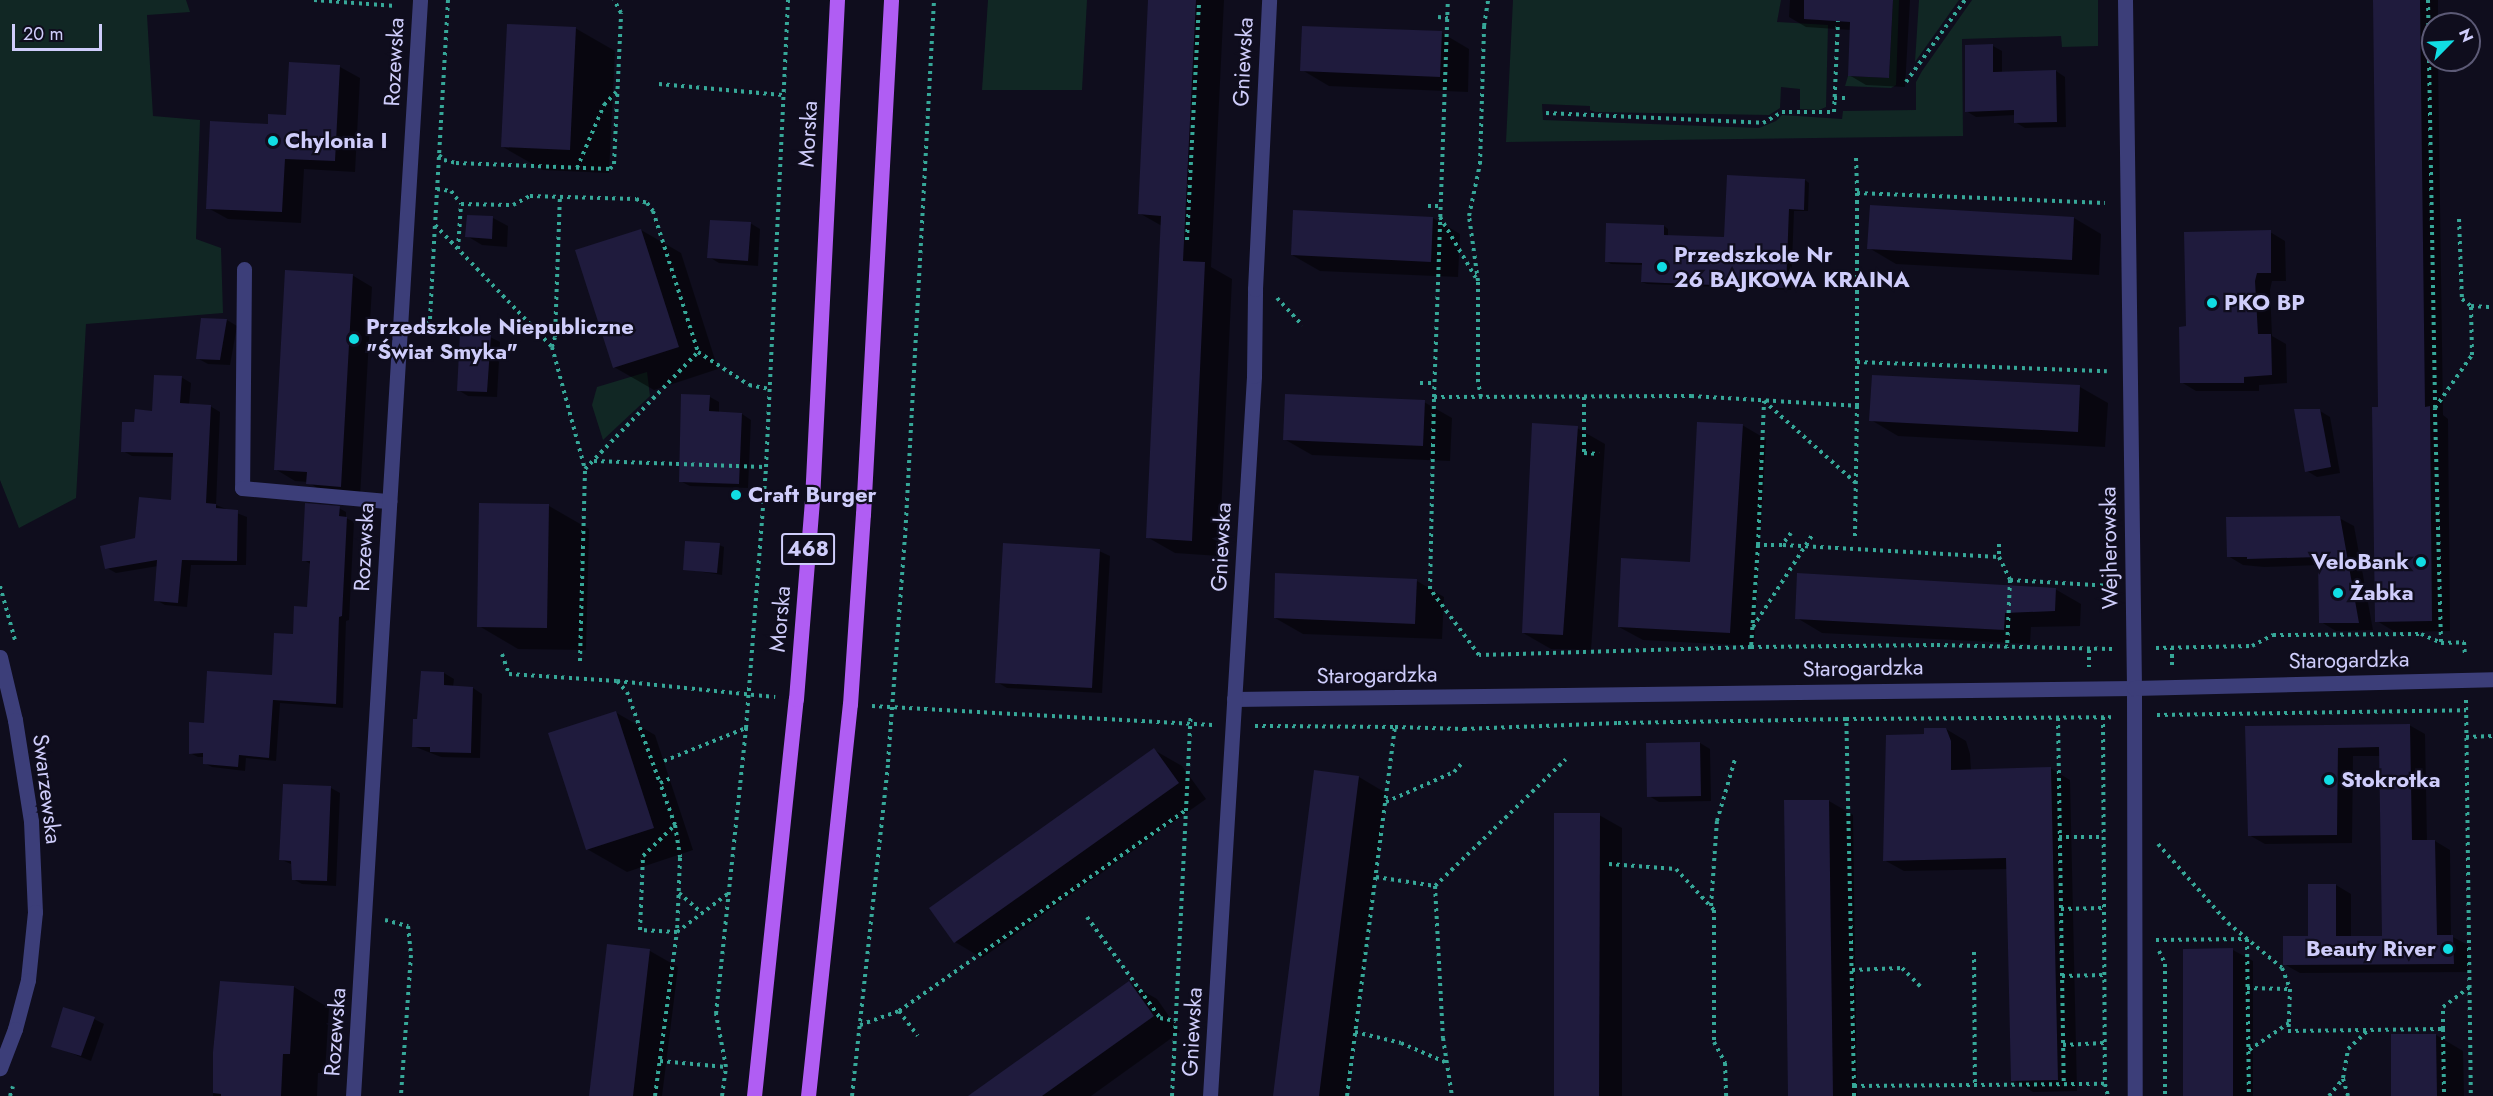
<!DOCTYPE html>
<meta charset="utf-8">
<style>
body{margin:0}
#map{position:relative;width:2493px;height:1096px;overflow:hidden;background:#0f0d1d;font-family:Jost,sans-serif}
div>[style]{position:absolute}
.green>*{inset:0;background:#112724}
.shadow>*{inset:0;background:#0007}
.building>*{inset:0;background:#1f1b3d}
.path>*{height:4px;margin-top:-2px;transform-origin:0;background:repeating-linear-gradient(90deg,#36a798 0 3px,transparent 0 7.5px)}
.minor>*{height:15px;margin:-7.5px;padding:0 7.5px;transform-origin:7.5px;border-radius:7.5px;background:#3c3e79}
.primary>*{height:15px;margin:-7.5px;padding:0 7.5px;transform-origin:7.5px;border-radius:7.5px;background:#b05df3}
.dots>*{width:16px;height:16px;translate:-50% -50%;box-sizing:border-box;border:3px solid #0f0d1d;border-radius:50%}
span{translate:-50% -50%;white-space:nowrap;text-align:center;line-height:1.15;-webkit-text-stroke:4.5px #0f0d1d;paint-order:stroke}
.shield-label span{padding:2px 4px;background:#0f0d1d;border:2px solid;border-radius:4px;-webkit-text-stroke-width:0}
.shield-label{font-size:21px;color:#cfcdfb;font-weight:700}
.street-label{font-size:22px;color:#cfcdfb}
.poi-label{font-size:22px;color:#cfcdfb;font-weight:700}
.left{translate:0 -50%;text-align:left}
.right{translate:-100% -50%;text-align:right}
.north{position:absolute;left:2421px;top:12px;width:60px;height:60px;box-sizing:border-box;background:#0f0d1d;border:2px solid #5c5a76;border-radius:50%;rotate:66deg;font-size:16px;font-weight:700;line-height:24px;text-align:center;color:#cfcdfb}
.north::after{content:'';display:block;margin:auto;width:21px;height:27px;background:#11dde4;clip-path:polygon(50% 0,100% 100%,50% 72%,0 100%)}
.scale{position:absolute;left:12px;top:24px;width:90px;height:27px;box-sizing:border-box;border:3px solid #cfcdfb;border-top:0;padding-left:8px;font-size:18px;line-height:21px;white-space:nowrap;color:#cfcdfb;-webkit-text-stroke:4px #0f0d1d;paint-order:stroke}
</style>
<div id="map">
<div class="green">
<div style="clip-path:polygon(0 0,186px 0,190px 12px,147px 15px,153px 116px,200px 120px,196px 239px,221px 248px,223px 313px,86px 324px,76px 498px,19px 528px,0 480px)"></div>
<div style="clip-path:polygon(988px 0,1087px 0,1082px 90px,982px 90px)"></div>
<div style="clip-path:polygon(1513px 0,1781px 0,1777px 22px,1828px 25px,1826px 107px,1819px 110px,1800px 109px,1800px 89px,1781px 87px,1780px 108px,1769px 115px,1595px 112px,1590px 110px,1590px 106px,1542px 104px,1543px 120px,1759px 128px,1776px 121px,1782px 115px,1842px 119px,1843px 111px,1916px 110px,1916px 82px,1922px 71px,1972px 0,2098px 0,2098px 46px,2062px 47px,2061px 36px,1962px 39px,1963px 136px,1506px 142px)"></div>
<div style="clip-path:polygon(1893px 0,1899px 0,1896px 85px,1891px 88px,1845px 86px,1848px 76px,1889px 78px)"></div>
<div style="clip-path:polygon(1919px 0,1959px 0,1915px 62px)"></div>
<div style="clip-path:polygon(647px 372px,650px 396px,603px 440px,592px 405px,597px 387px)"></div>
</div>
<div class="shadow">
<div style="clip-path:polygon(1150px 0,1224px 0,1211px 267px,1232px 279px,1219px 556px,1175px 553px,1147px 537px,1162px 226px,1139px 213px)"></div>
<div style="clip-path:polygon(1790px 0,1910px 0,1905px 87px,1866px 85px,1849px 75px,1851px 30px,1806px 27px,1789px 17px)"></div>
<div style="clip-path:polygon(2375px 0,2438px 0,2438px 24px,2433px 24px,2433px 60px,2438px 60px,2443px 415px,2448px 419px,2450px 631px,2395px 632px,2377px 621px,2380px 409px)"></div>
<div style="clip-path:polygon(575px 28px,615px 51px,609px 173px,543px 170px,503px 147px)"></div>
<div style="clip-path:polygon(1442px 33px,1469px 49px,1468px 92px,1329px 86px,1302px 70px)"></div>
<div style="clip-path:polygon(1993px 46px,2002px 51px,2002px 73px,2056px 71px,2065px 77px,2066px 127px,2025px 128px,2015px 122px,2015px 115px,1976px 117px,1966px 111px)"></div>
<div style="clip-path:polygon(340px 67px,360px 78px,355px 172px,304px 169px,301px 223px,228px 219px,208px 208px,269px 126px,288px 116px)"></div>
<div style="clip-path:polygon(1805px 180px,1809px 183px,1808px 211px,1794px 211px,1791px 290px,1647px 284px,1642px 282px,1643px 265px,1611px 264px,1606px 261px,1664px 226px,1668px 229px,1668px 236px,1726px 239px)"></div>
<div style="clip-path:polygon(493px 218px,508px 226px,507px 247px,482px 245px,467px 236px)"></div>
<div style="clip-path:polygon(1433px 218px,1460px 234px,1458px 277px,1320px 271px,1292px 255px)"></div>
<div style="clip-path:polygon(2074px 218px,2101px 234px,2099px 275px,1896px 264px,1869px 248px)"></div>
<div style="clip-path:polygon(750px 223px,760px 229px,758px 266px,719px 263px,709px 257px)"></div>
<div style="clip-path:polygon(641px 230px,681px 253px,718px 369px,654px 390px,614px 367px)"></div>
<div style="clip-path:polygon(2270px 232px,2285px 241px,2286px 281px,2272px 281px,2270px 290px,2272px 336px,2286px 344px,2287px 383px,2259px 385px,2259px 391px,2196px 391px,2181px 382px,2187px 328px)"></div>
<div style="clip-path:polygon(352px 275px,372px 287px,360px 497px,328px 495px,308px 482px,295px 481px,275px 469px)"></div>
<div style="clip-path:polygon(202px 320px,227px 320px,237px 326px,230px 365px,208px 364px,197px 358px)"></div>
<div style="clip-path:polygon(490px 337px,500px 342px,497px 397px,468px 396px,458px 390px)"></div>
<div style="clip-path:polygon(181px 377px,191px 383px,189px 405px,210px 406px,220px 412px,216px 505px,247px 517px,246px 565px,191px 565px,187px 607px,165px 605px,156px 600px,158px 566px,116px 573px,107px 568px,172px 501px,174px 457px,132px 456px,123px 451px,135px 424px,153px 412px)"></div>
<div style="clip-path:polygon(2080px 387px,2108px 403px,2105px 447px,1898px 436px,1871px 420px)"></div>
<div style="clip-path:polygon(710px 397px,719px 402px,719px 413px,742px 414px,751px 420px,748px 488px,690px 486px,680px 481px)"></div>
<div style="clip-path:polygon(1424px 402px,1452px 418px,1450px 461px,1312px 455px,1284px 439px)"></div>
<div style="clip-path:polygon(2320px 411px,2330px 417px,2340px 473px,2317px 477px,2307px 471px)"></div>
<div style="clip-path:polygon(1742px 425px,1766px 439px,1754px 646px,1643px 640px,1619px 627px,1691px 564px)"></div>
<div style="clip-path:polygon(1577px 428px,1605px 444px,1591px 650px,1551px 649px,1523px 633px)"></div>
<div style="clip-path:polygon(549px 506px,589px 529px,586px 650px,518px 649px,479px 626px)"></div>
<div style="clip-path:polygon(339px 508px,346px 512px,346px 518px,354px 522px,349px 620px,346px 621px,343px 708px,280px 703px,276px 761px,246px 758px,245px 771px,212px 767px,204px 763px,205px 757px,198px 757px,190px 753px,205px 724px,274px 676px,309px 608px,312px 565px,304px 560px)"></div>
<div style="clip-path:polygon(2339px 518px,2354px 526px,2373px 630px,2336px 631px,2321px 622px,2320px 565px,2264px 567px,2243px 565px,2228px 556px)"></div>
<div style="clip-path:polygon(719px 545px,724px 547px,722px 575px,684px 569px)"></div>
<div style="clip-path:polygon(1099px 551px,1110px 556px,1102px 693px,1007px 688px,997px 682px)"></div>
<div style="clip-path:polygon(1417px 581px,1444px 597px,1442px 639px,1303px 634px,1275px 618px)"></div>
<div style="clip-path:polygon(2055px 589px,2081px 604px,2080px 626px,2031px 627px,2030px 644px,1822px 633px,1797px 618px)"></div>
<div style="clip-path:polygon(444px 673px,454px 679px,453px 687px,473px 688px,482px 694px,480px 758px,441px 757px,413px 746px,418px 721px)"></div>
<div style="clip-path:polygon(615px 712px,655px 735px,693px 850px,627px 872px,587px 849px)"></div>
<div style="clip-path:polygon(2409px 725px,2425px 734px,2427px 842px,2435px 841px,2450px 850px,2451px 936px,2468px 945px,2469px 972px,2300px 973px,2284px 964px,2310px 938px,2310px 885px,2336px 885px,2351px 894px,2351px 937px,2383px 937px,2381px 756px,2353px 756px,2352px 843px,2265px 844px,2249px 835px,2246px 727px)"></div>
<div style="clip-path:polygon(1946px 729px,1966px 741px,1970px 754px,1971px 771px,2050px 768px,2070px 780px,2077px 1091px,2033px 1092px,2013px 1080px,2008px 869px,1904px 871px,1884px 860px,1926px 736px)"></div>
<div style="clip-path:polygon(1700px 743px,1710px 749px,1711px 801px,1659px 802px,1649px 796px)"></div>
<div style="clip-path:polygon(1154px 750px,1182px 766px,1206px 799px,982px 958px,955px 942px)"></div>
<div style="clip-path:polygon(1359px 777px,1386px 793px,1348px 1096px,1275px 1096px)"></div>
<div style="clip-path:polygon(331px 788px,340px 793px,336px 886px,302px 884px,293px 879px,293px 865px,280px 859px)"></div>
<div style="clip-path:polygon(1829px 801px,1853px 815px,1857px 1096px,1789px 1096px)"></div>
<div style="clip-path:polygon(1599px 815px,1622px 828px,1622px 1096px,1555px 1096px)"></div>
<div style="clip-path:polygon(608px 946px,650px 951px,678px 967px,662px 1096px,590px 1096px)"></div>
<div style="clip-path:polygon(2233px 950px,2253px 961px,2253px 1096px,2184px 1096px)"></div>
<div style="clip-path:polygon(221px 983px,294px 987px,329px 1008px,325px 1073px,318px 1073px,317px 1096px,213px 1096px)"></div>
<div style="clip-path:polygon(1129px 983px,1157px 999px,1180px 1032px,1091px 1096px,970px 1096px)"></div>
<div style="clip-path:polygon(94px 1019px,104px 1024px,91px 1061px,53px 1046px)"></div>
<div style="clip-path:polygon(2436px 1035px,2463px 1051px,2464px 1096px,2393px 1096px)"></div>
</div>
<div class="building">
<div style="clip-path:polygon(1148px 0,1196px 0,1183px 261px,1205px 262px,1192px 541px,1146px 538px,1161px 216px,1138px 214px)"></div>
<div style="clip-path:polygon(1804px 0,1893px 0,1889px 78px,1848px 76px,1850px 22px,1804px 19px)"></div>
<div style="clip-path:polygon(2373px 0,2420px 0,2425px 407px,2430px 406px,2432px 621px,2375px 622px,2372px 407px,2378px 407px)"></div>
<div style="clip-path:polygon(507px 24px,576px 27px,570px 150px,501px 147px)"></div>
<div style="clip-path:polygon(1302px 26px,1442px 31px,1440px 77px,1300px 71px)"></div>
<div style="clip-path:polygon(1993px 44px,1993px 72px,2056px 70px,2057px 122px,2014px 123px,2014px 110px,1965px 112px,1965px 45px)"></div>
<div style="clip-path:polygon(289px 62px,340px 65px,335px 161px,285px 159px,282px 212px,206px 209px,210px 121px,268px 124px,268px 114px,286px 115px)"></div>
<div style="clip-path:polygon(1727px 175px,1805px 179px,1804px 210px,1789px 209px,1786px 288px,1641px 282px,1642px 263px,1605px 262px,1606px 223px,1664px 225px,1664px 235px,1724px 237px)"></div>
<div style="clip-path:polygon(1870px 205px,2074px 217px,2072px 260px,1867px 249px)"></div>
<div style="clip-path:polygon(1293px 210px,1433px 217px,1431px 262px,1291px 255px)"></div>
<div style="clip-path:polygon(467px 215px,493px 216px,492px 239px,465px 237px)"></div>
<div style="clip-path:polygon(710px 220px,751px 222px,748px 261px,707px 258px)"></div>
<div style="clip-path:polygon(641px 229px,679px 347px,613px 368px,575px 250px)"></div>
<div style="clip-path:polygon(2271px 230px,2271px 273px,2257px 273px,2255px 281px,2258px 334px,2271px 334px,2272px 375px,2244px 377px,2244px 383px,2180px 383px,2179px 327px,2186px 326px,2184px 232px)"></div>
<div style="clip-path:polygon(285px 270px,353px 274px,341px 487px,306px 484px,307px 472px,274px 470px)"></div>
<div style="clip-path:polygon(201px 318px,227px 319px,220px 360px,196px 359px)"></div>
<div style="clip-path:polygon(460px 333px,491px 335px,487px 392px,457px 391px)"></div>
<div style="clip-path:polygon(154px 375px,182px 376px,180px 403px,211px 405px,206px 503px,216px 504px,216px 508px,238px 510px,237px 561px,182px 560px,178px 603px,154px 601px,157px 560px,105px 569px,100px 546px,135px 538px,139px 497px,171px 500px,173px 453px,121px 452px,122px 422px,134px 422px,135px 409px,152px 411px)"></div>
<div style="clip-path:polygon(1872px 375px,2080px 385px,2078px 432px,1869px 421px)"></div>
<div style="clip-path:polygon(681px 394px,710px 395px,709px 411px,742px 413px,739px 484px,679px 482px)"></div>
<div style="clip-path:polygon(1285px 394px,1425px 400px,1423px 446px,1283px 440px)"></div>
<div style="clip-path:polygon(2294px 409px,2320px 409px,2331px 467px,2305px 472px)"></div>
<div style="clip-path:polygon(1697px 422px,1743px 424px,1730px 633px,1618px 627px,1621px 558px,1690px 562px)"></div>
<div style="clip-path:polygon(1532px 423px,1578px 426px,1563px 635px,1522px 633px)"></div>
<div style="clip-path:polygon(305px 503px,340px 506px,339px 516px,347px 517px,342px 616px,339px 617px,336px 704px,273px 700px,269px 758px,239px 755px,238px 767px,203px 764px,203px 753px,189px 754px,189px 722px,204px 723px,207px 671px,272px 675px,274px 633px,293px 634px,294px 606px,307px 607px,310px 561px,302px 561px)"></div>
<div style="clip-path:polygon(479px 503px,549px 504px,547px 628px,477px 627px)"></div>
<div style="clip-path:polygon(2340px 516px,2359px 623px,2319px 623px,2318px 557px,2247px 559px,2247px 557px,2227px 557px,2226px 517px)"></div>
<div style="clip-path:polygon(685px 541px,720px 543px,717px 573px,683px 570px)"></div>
<div style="clip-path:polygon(1003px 543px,1100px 549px,1092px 688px,995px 683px)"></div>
<div style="clip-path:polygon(1275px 573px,1417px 579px,1415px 624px,1274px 618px)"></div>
<div style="clip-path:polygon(1797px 573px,2056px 588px,2055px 611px,2005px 613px,2004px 630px,1795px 619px)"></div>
<div style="clip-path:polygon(421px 671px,444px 672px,444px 685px,473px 687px,471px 753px,430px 752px,430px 747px,412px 747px,413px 719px,417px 719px)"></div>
<div style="clip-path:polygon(616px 711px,654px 828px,586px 850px,548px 733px)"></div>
<div style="clip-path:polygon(2410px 724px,2412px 840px,2435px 840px,2437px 935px,2453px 935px,2454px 964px,2283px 965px,2283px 936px,2308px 936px,2308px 884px,2336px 884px,2336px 936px,2382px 936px,2379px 747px,2338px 748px,2337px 835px,2248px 836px,2245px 726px)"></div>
<div style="clip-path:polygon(1924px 728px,1946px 728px,1951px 741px,1951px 770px,2051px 767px,2058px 1080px,2011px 1081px,2006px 858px,1883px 861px,1886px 735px,1924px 734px)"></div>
<div style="clip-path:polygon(1700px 742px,1701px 796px,1647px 797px,1646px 743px)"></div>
<div style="clip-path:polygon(1154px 748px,1179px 783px,954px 943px,929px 908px)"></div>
<div style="clip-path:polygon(1314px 770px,1359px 776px,1319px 1096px,1273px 1096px)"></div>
<div style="clip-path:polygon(283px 784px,331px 786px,327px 881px,292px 880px,291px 861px,279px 860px)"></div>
<div style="clip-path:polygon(1784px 800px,1829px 800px,1833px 1096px,1788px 1096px)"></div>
<div style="clip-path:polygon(1554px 813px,1600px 813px,1599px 1096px,1554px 1096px)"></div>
<div style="clip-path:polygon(607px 944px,650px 949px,633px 1096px,589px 1096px)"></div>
<div style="clip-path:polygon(2233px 948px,2233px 1096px,2183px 1096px,2183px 949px)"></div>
<div style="clip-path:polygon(220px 981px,294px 986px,290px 1054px,283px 1054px,281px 1096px,221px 1096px,221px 1094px,213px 1093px,213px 1052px)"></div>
<div style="clip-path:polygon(1129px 981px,1154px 1016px,1042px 1096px,968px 1096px)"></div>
<div style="clip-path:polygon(63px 1007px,95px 1017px,81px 1056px,51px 1047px)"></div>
<div style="clip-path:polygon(2391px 1034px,2436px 1034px,2437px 1096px,2391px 1096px)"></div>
</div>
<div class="path">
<div style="left:314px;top:0;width:82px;rotate:4.2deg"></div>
<div style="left:448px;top:0;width:225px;rotate:93.3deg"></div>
<div style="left:435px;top:225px;width:169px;rotate:46.2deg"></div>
<div style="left:552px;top:347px;width:126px;rotate:74.9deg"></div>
<div style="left:2428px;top:0;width:408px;rotate:89deg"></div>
<div style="left:1438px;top:17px;width:10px;rotate:6deg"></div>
<div style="left:2429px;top:23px;width:30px"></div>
<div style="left:1906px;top:82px;width:101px;rotate:-54.3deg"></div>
<div style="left:659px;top:84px;width:124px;rotate:5.1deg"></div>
<div style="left:1834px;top:98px;width:11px"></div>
<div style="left:1546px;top:113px;width:217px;rotate:2.6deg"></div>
<div style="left:1763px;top:123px;width:22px;rotate:-30deg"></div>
<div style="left:1782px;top:112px;width:52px"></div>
<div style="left:1834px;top:112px;width:91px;rotate:-87.5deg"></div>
<div style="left:439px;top:155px;width:7px;rotate:45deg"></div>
<div style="left:444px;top:160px;width:12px;rotate:14deg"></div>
<div style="left:456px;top:163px;width:154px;rotate:2.2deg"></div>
<div style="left:610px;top:169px;width:6px;rotate:-51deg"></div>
<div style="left:614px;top:164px;width:151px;rotate:-87.3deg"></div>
<div style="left:621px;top:13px;width:15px;rotate:-118deg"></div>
<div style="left:1856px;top:158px;width:35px;rotate:88deg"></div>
<div style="left:577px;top:168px;width:69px;rotate:-66.8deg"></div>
<div style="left:604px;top:105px;width:18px;rotate:-47deg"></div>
<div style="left:437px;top:189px;width:14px;rotate:8deg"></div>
<div style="left:451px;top:191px;width:16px;rotate:52deg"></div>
<div style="left:461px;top:204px;width:52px;rotate:1.1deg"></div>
<div style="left:513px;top:205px;width:19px;rotate:-28deg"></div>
<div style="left:530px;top:196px;width:106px;rotate:1.6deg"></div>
<div style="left:636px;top:199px;width:12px;rotate:20deg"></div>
<div style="left:647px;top:203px;width:10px;rotate:53deg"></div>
<div style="left:653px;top:211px;width:148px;rotate:72.3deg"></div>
<div style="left:698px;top:352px;width:61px;rotate:32.9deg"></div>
<div style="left:749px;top:385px;width:20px;rotate:11deg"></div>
<div style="left:1428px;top:206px;width:13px"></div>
<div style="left:1440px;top:217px;width:71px;rotate:59.5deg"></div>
<div style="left:2459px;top:219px;width:80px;rotate:87.9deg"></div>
<div style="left:2462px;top:299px;width:11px;rotate:38deg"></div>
<div style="left:2471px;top:306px;width:22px;rotate:3deg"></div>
<div style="left:1187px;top:240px;width:240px;rotate:-87.1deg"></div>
<div style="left:458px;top:249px;width:45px;rotate:-86.2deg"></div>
<div style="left:1277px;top:298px;width:37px;rotate:47deg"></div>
<div style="left:424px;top:331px;width:13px;rotate:-63deg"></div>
<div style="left:430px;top:319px;width:94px;rotate:-87deg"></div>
<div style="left:552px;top:347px;width:10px;rotate:-73deg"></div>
<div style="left:555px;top:337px;width:141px;rotate:-88deg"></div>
<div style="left:1857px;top:362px;width:250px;rotate:2.1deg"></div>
<div style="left:1420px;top:383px;width:14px"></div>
<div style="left:1434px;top:397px;width:397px;rotate:-88deg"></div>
<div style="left:1481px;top:397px;width:15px;rotate:-101deg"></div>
<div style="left:1478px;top:382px;width:101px;rotate:-90deg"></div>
<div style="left:1478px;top:281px;width:66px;rotate:-97.9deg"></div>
<div style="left:1469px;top:216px;width:53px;rotate:-78.1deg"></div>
<div style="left:1480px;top:164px;width:138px;rotate:-88.3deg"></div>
<div style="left:1484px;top:26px;width:26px;rotate:-81deg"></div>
<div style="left:1584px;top:397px;width:56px;rotate:90deg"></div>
<div style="left:1584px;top:453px;width:15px;rotate:4deg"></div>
<div style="left:1764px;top:401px;width:125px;rotate:41.7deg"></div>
<div style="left:1857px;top:406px;width:213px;rotate:-90deg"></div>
<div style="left:1857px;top:193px;width:248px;rotate:2.3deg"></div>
<div style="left:594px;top:461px;width:172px;rotate:2deg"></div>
<div style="left:1791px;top:533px;width:15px;rotate:127deg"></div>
<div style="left:1782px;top:545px;width:24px;rotate:180deg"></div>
<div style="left:1758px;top:545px;width:102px;rotate:93.9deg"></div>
<div style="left:1751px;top:647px;width:186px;rotate:-0.6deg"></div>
<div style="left:1937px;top:645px;width:175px;rotate:1.3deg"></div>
<div style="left:1999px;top:544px;width:13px;rotate:90deg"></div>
<div style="left:1758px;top:545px;width:144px;rotate:-87.6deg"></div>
<div style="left:1783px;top:545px;width:216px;rotate:3.2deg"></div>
<div style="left:1999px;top:557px;width:25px;rotate:64deg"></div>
<div style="left:2010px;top:580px;width:68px;rotate:92.5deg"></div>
<div style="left:2010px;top:580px;width:101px;rotate:3.4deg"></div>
<div style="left:0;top:586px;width:56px;rotate:74.5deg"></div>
<div style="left:1753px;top:627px;width:111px;rotate:-57.2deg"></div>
<div style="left:2441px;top:642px;width:234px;rotate:-91.5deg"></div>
<div style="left:2435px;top:408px;width:65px;rotate:-55.1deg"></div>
<div style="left:2472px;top:355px;width:49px;rotate:-91.2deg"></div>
<div style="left:1751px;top:647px;width:272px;rotate:178.3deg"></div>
<div style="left:1479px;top:655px;width:82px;rotate:-126.6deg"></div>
<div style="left:1430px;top:589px;width:192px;rotate:-88.8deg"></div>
<div style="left:1434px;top:397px;width:257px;rotate:-0.2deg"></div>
<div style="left:1691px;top:396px;width:166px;rotate:3.4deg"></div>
<div style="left:1857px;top:406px;width:130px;rotate:90.9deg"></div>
<div style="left:2156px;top:648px;width:96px;rotate:-1.2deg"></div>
<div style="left:2252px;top:646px;width:24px;rotate:-28deg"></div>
<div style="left:2273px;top:635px;width:148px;rotate:-0.4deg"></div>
<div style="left:2421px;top:634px;width:22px;rotate:24deg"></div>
<div style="left:2441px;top:643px;width:23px;rotate:-2deg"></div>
<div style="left:2464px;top:642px;width:15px;rotate:86deg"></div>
<div style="left:2089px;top:650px;width:17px;rotate:90deg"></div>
<div style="left:502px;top:654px;width:21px;rotate:71deg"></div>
<div style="left:509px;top:674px;width:108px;rotate:3.7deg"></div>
<div style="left:617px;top:681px;width:15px;rotate:48deg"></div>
<div style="left:627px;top:692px;width:97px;rotate:70.1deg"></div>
<div style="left:580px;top:661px;width:192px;rotate:-88.5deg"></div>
<div style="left:585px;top:469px;width:163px;rotate:-46deg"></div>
<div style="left:2172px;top:665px;width:17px;rotate:-90deg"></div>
<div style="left:617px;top:681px;width:159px;rotate:5.8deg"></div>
<div style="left:2466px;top:700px;width:396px;rotate:89.3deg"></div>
<div style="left:872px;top:706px;width:341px;rotate:3.2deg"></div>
<div style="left:2157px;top:715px;width:309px;rotate:-0.9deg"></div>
<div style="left:2103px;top:717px;width:367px;rotate:89.7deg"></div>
<div style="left:2105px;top:1084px;width:12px;rotate:76deg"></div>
<div style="left:2058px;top:718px;width:366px;rotate:89.1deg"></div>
<div style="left:1255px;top:726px;width:140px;rotate:0.4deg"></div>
<div style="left:2466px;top:737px;width:27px;rotate:-2deg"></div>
<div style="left:664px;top:761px;width:88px;rotate:-21.9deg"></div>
<div style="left:1386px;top:802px;width:74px;rotate:-23.8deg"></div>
<div style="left:1454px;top:772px;width:15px;rotate:-48deg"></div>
<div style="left:675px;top:825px;width:33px;rotate:81deg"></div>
<div style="left:680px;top:858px;width:74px;rotate:92.3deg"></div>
<div style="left:677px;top:932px;width:66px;rotate:-37deg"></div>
<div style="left:2059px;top:837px;width:44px"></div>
<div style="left:2158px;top:844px;width:106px;rotate:48.5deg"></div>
<div style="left:2228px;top:923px;width:70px;rotate:39.8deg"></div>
<div style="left:2282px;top:968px;width:22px;rotate:69deg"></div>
<div style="left:2290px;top:989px;width:34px;rotate:92deg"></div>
<div style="left:2289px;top:1023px;width:48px;rotate:146deg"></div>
<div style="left:1609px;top:864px;width:67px;rotate:4.3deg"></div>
<div style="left:1676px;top:869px;width:56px;rotate:47.2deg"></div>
<div style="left:1714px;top:910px;width:132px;rotate:90deg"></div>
<div style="left:1714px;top:1042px;width:24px;rotate:62deg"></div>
<div style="left:1725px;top:1063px;width:33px;rotate:88deg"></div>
<div style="left:1376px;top:877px;width:60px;rotate:8.7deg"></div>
<div style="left:1435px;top:886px;width:152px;rotate:87deg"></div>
<div style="left:1443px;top:1038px;width:59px;rotate:81.2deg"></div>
<div style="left:1435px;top:886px;width:182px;rotate:-44.1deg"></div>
<div style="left:679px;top:893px;width:30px;rotate:41deg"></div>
<div style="left:1711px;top:906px;width:85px;rotate:-86deg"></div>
<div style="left:1717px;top:821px;width:65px;rotate:-73.8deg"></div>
<div style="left:2061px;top:909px;width:43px;rotate:-1.3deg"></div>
<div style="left:1087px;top:917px;width:125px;rotate:54.1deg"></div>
<div style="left:1160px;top:1018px;width:16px;rotate:11deg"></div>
<div style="left:385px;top:920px;width:24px;rotate:15deg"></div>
<div style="left:408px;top:926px;width:29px;rotate:84deg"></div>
<div style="left:411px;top:955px;width:141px;rotate:94.1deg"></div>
<div style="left:2156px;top:940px;width:91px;rotate:-0.6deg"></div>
<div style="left:2247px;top:939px;width:157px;rotate:89.3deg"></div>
<div style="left:2159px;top:951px;width:14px;rotate:65deg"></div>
<div style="left:2165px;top:964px;width:132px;rotate:90deg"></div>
<div style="left:1974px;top:952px;width:133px;rotate:89.6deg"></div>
<div style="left:1852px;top:970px;width:50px;rotate:-2.3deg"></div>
<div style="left:1902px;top:968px;width:28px;rotate:45deg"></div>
<div style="left:2062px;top:976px;width:42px;rotate:-1.4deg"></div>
<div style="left:2247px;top:988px;width:43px;rotate:1.3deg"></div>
<div style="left:899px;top:1011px;width:352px;rotate:-35deg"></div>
<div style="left:2289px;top:1024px;width:7px;rotate:98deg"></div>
<div style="left:2288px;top:1031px;width:155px;rotate:-0.7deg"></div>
<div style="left:2443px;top:1029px;width:67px;rotate:89.1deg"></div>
<div style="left:860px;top:1025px;width:41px;rotate:-19.7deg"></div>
<div style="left:899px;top:1011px;width:31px;rotate:53deg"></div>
<div style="left:2443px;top:1029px;width:22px;rotate:-90deg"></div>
<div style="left:2443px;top:1007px;width:34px;rotate:-37deg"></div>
<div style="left:1355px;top:1032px;width:47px;rotate:13.4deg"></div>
<div style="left:1401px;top:1043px;width:50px;rotate:23.5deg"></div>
<div style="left:2063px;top:1045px;width:41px;rotate:-2.8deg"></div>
<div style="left:660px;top:1061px;width:66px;rotate:5.2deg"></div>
<div style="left:1854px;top:1086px;width:367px;rotate:-91.2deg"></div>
<div style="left:1846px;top:719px;width:265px;rotate:-0.4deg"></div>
<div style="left:10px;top:1096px;width:10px;rotate:-73deg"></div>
<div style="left:655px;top:1096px;width:165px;rotate:-82.4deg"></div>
<div style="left:677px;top:932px;width:37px;rotate:-177deg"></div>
<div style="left:640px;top:930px;width:74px;rotate:-87.7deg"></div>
<div style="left:643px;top:856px;width:45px;rotate:-44.1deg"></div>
<div style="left:675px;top:825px;width:45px;rotate:-109.7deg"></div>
<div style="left:660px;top:783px;width:12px;rotate:-24deg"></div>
<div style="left:722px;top:1096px;width:29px;rotate:-82deg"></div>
<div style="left:726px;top:1067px;width:54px;rotate:-100.7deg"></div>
<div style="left:716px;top:1014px;width:288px;rotate:-84deg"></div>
<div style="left:746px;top:728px;width:262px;rotate:-85.6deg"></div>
<div style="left:766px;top:467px;width:468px;rotate:-87.3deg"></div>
<div style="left:852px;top:1096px;width:336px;rotate:-83.8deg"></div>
<div style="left:888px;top:762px;width:225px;rotate:-85.7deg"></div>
<div style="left:905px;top:538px;width:539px;rotate:-86.91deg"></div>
<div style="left:1172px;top:1096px;width:382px;rotate:-87.2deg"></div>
<div style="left:1347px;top:1096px;width:372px;rotate:-82.6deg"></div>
<div style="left:1395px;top:727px;width:69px;rotate:1.7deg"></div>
<div style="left:1464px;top:729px;width:154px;rotate:-2.2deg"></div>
<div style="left:1618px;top:723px;width:228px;rotate:-1deg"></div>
<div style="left:1854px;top:1096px;width:10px;rotate:-90deg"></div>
<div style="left:1854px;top:1086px;width:251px;rotate:-0.5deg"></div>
<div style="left:2329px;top:1096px;width:22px;rotate:-51deg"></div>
<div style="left:2348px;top:1096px;width:19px;rotate:-106deg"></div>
<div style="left:2343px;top:1078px;width:29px;rotate:-80deg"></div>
<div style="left:2348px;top:1049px;width:26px;rotate:-43deg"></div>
</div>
<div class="minor">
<div style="left:2125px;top:0;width:688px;rotate:89.25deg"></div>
<div style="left:2134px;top:688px;width:408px;rotate:89.9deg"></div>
<div style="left:244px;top:269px;width:219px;rotate:90.5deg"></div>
<div style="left:242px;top:488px;width:148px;rotate:5.1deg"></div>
<div style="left:0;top:657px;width:65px;rotate:76.6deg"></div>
<div style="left:15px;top:720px;width:102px;rotate:81deg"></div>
<div style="left:31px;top:821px;width:91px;rotate:87.5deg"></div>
<div style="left:35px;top:912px;width:68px;rotate:95.9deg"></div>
<div style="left:28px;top:980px;width:51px;rotate:104.9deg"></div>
<div style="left:15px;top:1029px;width:42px;rotate:111deg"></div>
<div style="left:1234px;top:699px;width:900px;rotate:-0.7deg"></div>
<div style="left:2134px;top:688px;width:359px;rotate:-1.4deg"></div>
<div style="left:353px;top:1096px;width:1098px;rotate:-86.5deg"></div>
<div style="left:1210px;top:1096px;width:721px;rotate:-86.5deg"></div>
<div style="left:1254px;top:376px;width:87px;rotate:-89.3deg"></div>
<div style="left:1255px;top:289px;width:289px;rotate:-87.2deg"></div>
</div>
<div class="primary">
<div style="left:754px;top:1096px;width:399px;rotate:-84deg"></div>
<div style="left:796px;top:699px;width:200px;rotate:-85.4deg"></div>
<div style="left:812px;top:500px;width:501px;rotate:-87.14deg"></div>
<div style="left:808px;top:1096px;width:394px;rotate:-83.9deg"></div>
<div style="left:850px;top:704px;width:190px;rotate:-86.1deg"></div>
<div style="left:863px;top:514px;width:515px;rotate:-86.88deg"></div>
</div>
<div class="dots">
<div style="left:273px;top:141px;background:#11dde4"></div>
<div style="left:1662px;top:267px;background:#11dde4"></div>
<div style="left:2212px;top:303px;background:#11dde4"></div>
<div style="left:354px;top:339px;background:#11dde4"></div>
<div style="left:736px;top:495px;background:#11dde4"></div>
<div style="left:2421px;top:562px;background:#11dde4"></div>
<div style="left:2338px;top:593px;background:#11dde4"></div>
<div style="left:2329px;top:780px;background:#11dde4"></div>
<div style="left:2448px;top:949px;background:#11dde4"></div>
</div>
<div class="shield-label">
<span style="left:808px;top:549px">468</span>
</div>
<div class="street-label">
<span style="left:394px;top:62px;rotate:-87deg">Rozewska</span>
<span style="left:1243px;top:62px;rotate:-87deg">Gniewska</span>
<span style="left:808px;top:134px;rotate:-87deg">Morska</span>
<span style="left:364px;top:547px;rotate:-87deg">Rozewska</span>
<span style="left:1221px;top:547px;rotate:-87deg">Gniewska</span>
<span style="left:2109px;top:548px;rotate:-91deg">Wejherowska</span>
<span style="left:780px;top:619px;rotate:-85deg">Morska</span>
<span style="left:2349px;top:660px;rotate:-1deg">Starogardzka</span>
<span style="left:1863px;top:668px;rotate:-1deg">Starogardzka</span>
<span style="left:1377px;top:675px;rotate:-1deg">Starogardzka</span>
<span style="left:47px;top:789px;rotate:83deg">Swarzewska</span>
<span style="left:335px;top:1032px;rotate:-86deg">Rozewska</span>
<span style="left:1192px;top:1032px;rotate:-87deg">Gniewska</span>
</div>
<div class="poi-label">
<span class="left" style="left:285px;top:141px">Chylonia I</span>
<span class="left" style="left:1674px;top:267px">Przedszkole Nr<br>26 BAJKOWA KRAINA</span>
<span class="left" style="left:2224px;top:303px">PKO BP</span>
<span class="left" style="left:366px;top:339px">Przedszkole Niepubliczne<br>"Świat Smyka"</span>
<span class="left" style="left:748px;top:495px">Craft Burger</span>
<span class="right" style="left:2409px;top:562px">VeloBank</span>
<span class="left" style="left:2350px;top:593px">Żabka</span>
<span class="left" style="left:2341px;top:780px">Stokrotka</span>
<span class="right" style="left:2436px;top:949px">Beauty River</span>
</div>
<div class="north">N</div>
<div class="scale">20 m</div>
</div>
